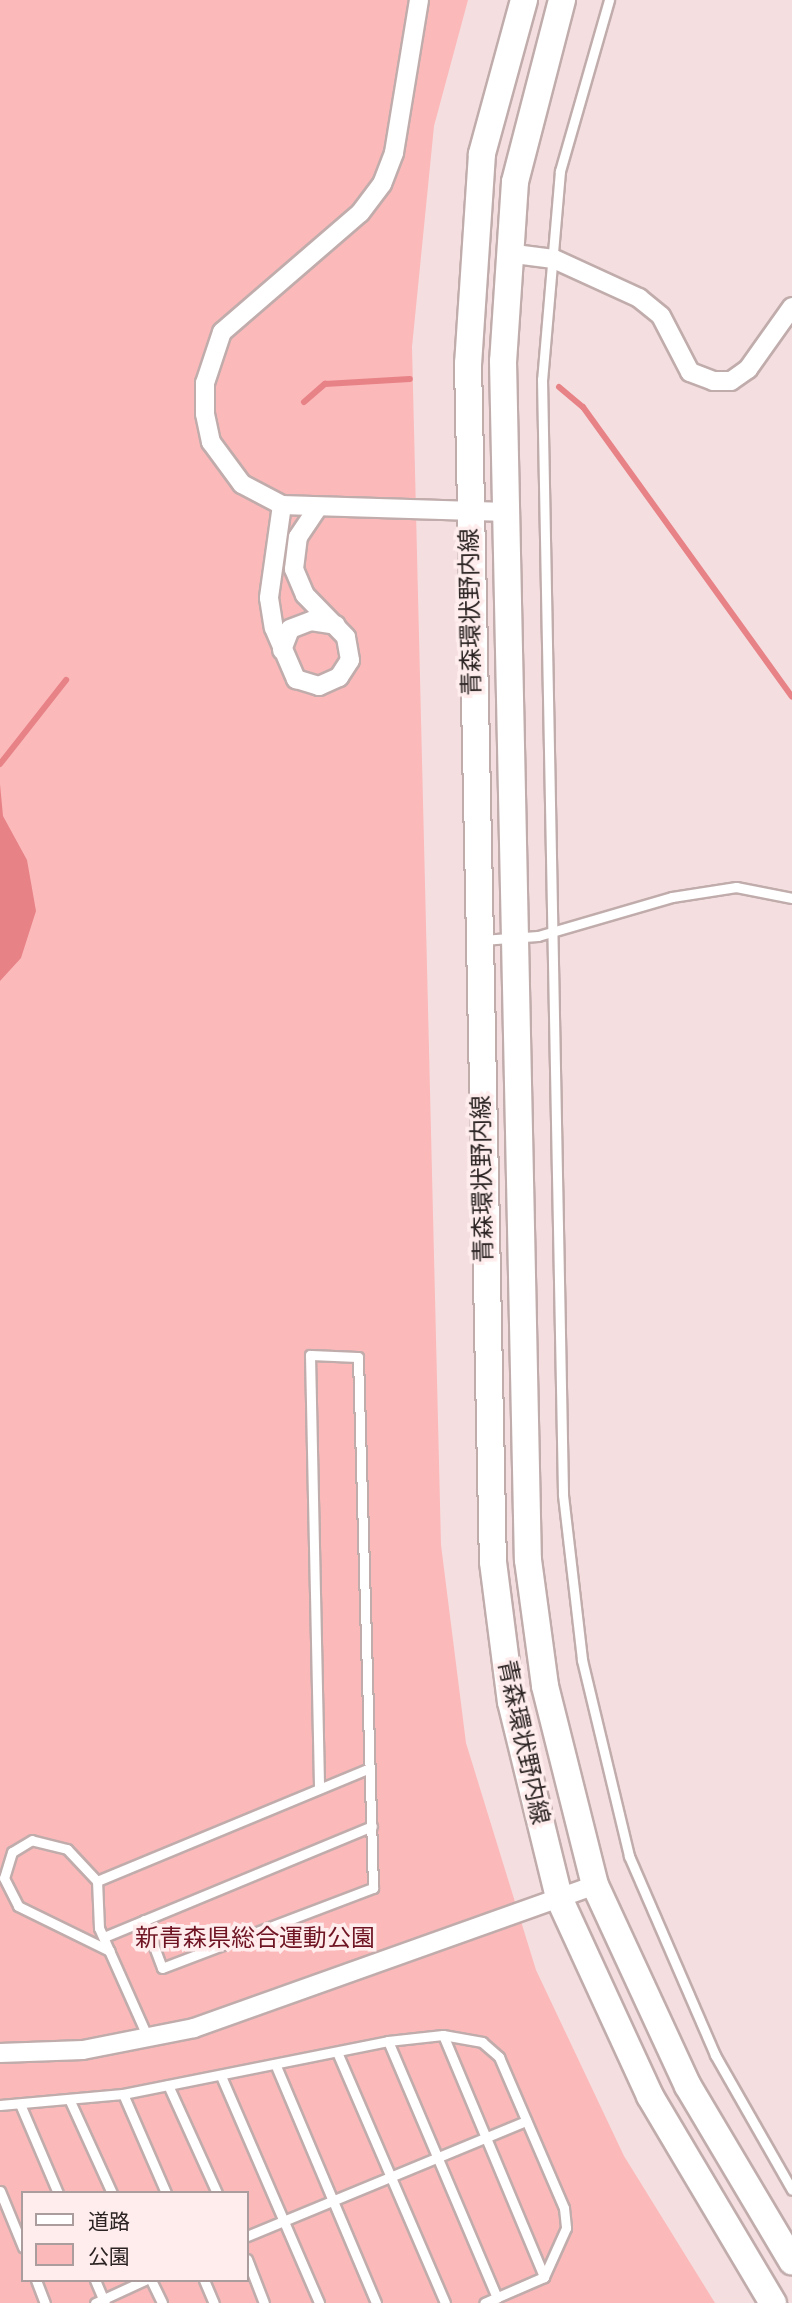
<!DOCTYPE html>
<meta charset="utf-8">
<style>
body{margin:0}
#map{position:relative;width:792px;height:2303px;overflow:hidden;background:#f5dedf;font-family:"IBM Plex Sans","Noto Sans JP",sans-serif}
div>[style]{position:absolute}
.green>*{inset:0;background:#fbb9ba}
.water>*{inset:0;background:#e78287}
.stream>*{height:6px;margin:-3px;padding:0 3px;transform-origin:3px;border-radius:3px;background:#e78287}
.roads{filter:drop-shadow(2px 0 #c1acac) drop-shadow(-2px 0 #c1acac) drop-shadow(0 2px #c1acac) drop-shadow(0 -2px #c1acac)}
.lane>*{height:9px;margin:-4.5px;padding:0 4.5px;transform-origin:4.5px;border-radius:4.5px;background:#fff}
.street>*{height:18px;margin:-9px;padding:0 9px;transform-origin:9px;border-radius:9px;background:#fff}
.primary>*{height:26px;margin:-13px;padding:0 13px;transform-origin:13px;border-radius:13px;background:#fff}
span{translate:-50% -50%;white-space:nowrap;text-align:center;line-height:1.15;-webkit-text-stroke:7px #ffeded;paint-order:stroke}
.street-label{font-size:24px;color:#2c2424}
.park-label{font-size:24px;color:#6f1423}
.legend{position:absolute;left:21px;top:2191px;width:228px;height:91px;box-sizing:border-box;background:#ffeded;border:2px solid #ab9d9d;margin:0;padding:9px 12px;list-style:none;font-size:21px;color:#2c2424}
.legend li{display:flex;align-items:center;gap:14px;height:35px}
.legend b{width:35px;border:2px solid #ab9d9d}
</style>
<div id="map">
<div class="green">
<div style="clip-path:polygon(evenodd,0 0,468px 0,434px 126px,412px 347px,441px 1545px,466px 1743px,536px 1970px,624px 2156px,715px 2303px,0 2303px,0 0,23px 2193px,247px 2193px,247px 2280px,23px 2280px,23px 2193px)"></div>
</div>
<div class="water">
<div style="clip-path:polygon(0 784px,3px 816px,27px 860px,36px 911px,21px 958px,0 981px)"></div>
</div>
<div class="stream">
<div style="left:559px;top:387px;width:31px;rotate:40deg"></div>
<div style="left:583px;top:407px;width:357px;rotate:54.2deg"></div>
<div style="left:304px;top:402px;width:28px;rotate:-41deg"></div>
<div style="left:325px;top:384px;width:85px;rotate:-3.4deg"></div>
<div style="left:0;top:764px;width:107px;rotate:-51.8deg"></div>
</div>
<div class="roads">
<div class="lane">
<div style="left:609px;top:0;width:178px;rotate:106deg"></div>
<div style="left:560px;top:171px;width:209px;rotate:94.9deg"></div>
<div style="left:542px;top:379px;width:1116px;rotate:88.92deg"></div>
<div style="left:563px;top:1495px;width:166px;rotate:83.4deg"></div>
<div style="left:582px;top:1660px;width:202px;rotate:76.5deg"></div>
<div style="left:629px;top:1856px;width:217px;rotate:66.6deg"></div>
<div style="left:715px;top:2055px;width:155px;rotate:60.3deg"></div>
<div style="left:482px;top:940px;width:56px;rotate:-4.1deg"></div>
<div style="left:538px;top:936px;width:140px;rotate:-16.2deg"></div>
<div style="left:672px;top:897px;width:65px;rotate:-8.9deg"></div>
<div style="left:736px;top:887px;width:57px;rotate:11.1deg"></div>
<div style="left:97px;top:1881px;width:44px;rotate:-133.2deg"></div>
<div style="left:67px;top:1849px;width:36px;rotate:-166deg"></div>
<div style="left:32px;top:1840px;width:23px;rotate:149deg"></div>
<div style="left:12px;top:1852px;width:27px;rotate:107deg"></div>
<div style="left:4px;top:1878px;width:31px;rotate:63deg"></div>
<div style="left:18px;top:1906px;width:102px;rotate:26.1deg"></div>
<div style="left:144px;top:1920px;width:51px;rotate:69.4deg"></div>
<div style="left:162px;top:1968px;width:226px;rotate:-20.8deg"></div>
<div style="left:373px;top:1888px;width:531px;rotate:-91.62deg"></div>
<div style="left:358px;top:1357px;width:48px;rotate:-177.6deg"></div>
<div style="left:310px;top:1355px;width:433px;rotate:88.8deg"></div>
<div style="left:104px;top:1937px;width:290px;rotate:-22.5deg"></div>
<div style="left:443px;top:2035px;width:262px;rotate:67.3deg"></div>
<div style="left:148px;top:2038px;width:120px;rotate:-114deg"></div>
<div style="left:99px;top:1928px;width:47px;rotate:-92.4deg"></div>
<div style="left:97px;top:1881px;width:295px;rotate:-22.5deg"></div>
<div style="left:388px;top:2041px;width:279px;rotate:67deg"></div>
<div style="left:337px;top:2052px;width:273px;rotate:66.7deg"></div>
<div style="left:276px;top:2066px;width:257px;rotate:67.1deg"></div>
<div style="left:221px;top:2076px;width:247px;rotate:66.6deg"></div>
<div style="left:168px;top:2085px;width:119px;rotate:65.6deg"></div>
<div style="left:123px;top:2094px;width:108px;rotate:66.5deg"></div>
<div style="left:70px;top:2101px;width:101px;rotate:65.5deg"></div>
<div style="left:20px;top:2104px;width:97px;rotate:66.9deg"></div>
<div style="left:0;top:2105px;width:123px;rotate:-5.1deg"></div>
<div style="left:123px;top:2094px;width:270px;rotate:-11.3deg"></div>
<div style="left:388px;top:2041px;width:55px;rotate:-6.2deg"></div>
<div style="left:443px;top:2035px;width:40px;rotate:10deg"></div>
<div style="left:482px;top:2042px;width:23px;rotate:41deg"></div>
<div style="left:499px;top:2057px;width:164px;rotate:66.7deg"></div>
<div style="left:564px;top:2208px;width:20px;rotate:84deg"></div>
<div style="left:566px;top:2228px;width:54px;rotate:114.2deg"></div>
<div style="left:544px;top:2277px;width:65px;rotate:156.6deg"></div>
<div style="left:0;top:2191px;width:61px;rotate:67.7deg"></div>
<div style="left:247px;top:2236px;width:302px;rotate:-22.4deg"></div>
<div style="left:247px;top:2259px;width:47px;rotate:68.9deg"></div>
<div style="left:36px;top:2280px;width:25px;rotate:69deg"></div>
<div style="left:95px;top:2280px;width:25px;rotate:67deg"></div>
<div style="left:151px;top:2280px;width:25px;rotate:64deg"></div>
<div style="left:204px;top:2280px;width:25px;rotate:67deg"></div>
<div style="left:95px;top:2303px;width:55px;rotate:-24.7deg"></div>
</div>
<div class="street">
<div style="left:419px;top:0;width:155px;rotate:99.3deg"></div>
<div style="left:394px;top:153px;width:33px;rotate:111deg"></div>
<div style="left:382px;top:184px;width:36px;rotate:127deg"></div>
<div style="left:360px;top:213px;width:182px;rotate:139.2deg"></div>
<div style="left:222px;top:332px;width:54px;rotate:108.4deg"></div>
<div style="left:205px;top:383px;width:31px;rotate:90deg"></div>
<div style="left:205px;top:414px;width:29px;rotate:78deg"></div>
<div style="left:211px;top:442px;width:52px;rotate:53.6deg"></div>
<div style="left:242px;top:484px;width:45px;rotate:27.7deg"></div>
<div style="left:282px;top:505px;width:224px;rotate:1.8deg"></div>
<div style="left:507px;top:253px;width:47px;rotate:7.3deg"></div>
<div style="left:554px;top:259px;width:94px;rotate:24.6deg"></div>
<div style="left:639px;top:298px;width:28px;rotate:39deg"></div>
<div style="left:661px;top:316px;width:63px;rotate:62.6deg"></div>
<div style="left:690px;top:372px;width:25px;rotate:21deg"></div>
<div style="left:713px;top:381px;width:18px"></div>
<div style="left:731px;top:381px;width:21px;rotate:-35deg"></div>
<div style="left:748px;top:369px;width:76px;rotate:-54.6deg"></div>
<div style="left:282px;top:505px;width:94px;rotate:98deg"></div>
<div style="left:269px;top:598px;width:30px;rotate:81deg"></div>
<div style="left:274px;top:628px;width:56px;rotate:66.7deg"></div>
<div style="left:296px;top:679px;width:24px;rotate:17deg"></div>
<div style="left:319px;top:686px;width:22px;rotate:-24deg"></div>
<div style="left:339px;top:677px;width:20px;rotate:-57deg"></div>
<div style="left:350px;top:660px;width:23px;rotate:-100deg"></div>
<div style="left:346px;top:637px;width:59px;rotate:-134.3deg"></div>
<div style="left:305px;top:595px;width:28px;rotate:-113deg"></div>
<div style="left:294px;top:569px;width:32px;rotate:-83deg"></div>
<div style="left:298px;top:537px;width:34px;rotate:-56deg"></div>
<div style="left:282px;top:650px;width:22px;rotate:-69deg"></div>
<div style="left:290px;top:629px;width:22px;rotate:-21deg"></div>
<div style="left:311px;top:621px;width:25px;rotate:9deg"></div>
<div style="left:0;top:2053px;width:83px;rotate:-2.1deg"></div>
<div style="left:83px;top:2050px;width:113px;rotate:-11.2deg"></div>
<div style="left:194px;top:2028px;width:426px;rotate:-19.6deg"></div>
</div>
<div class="primary">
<div style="left:524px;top:0;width:160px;rotate:105.3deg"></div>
<div style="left:482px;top:154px;width:209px;rotate:93.8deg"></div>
<div style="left:468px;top:363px;width:1199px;rotate:88.81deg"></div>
<div style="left:493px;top:1562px;width:141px;rotate:82.7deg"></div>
<div style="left:511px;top:1702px;width:202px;rotate:76.2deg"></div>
<div style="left:559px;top:1898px;width:218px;rotate:65.3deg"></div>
<div style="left:650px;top:2096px;width:241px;rotate:59.3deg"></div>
<div style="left:562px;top:0;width:188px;rotate:104.5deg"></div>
<div style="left:515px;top:182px;width:179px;rotate:93.8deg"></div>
<div style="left:503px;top:361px;width:1199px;rotate:88.81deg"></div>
<div style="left:528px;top:1560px;width:127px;rotate:82.3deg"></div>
<div style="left:545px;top:1686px;width:205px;rotate:75.9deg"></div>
<div style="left:595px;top:1885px;width:221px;rotate:65.2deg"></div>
<div style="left:688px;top:2086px;width:204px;rotate:59.3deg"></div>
</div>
</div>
<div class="street-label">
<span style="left:470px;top:612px;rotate:-91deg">青森環状野内線</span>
<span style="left:482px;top:1179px;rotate:-91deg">青森環状野内線</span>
<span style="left:524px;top:1742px;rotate:78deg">青森環状野内線</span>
</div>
<div class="park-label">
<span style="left:255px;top:1938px">新青森県総合運動公園</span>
</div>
<ul class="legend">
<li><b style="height:9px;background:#fff"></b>道路</li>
<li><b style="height:19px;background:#fbb9ba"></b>公園</li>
</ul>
</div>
